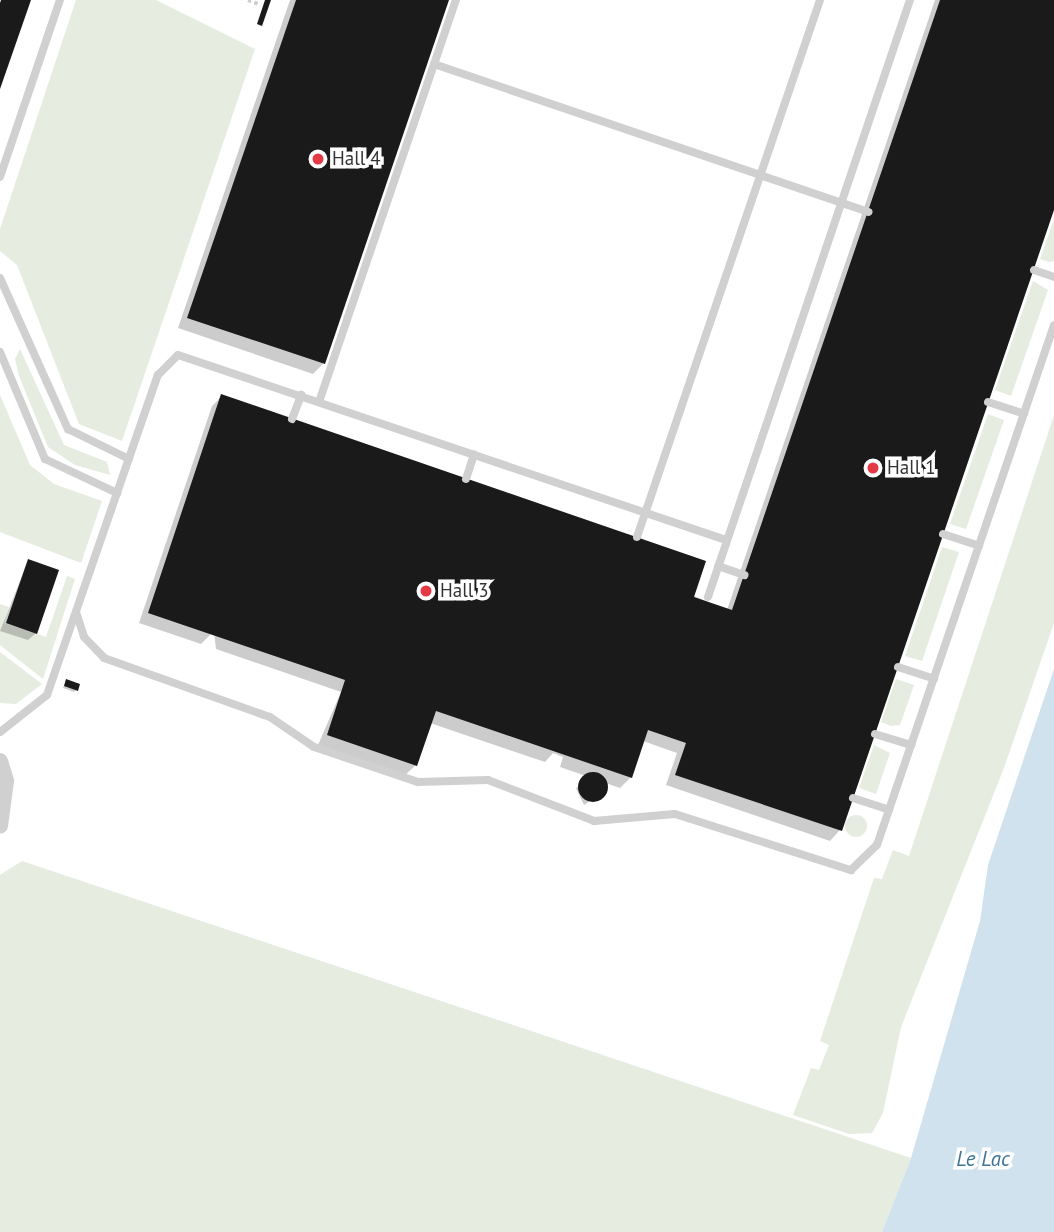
<!DOCTYPE html>
<style>
body{margin:0}
#map{position:relative;width:1054px;height:1232px;overflow:hidden;background:#fff;font-family:"PT Sans",sans-serif}
div>[style]{position:absolute}
.green>*{inset:0;background:#e6ecdf}
.round{border-radius:50%}
.water>*{inset:0;background:#cfe2ee}
.shadow>*{inset:0;background:#0003}
.building>*{inset:0;background:#1a1a1a}
.path>*{height:3.5px;margin-top:-1.75px;transform-origin:0;background:repeating-linear-gradient(90deg,#cdcdcd 0 3.5px,transparent 0 7px)}
.lane>*{height:8px;margin:-4px;padding:0 4px;transform-origin:4px;border-radius:4px;background:#d0d0d0}
.street>*{height:16px;margin:-8px;padding:0 8px;transform-origin:8px;border-radius:8px;background:#d0d0d0}
.dots>*{width:19px;height:19px;translate:-50% -50%;box-sizing:border-box;border:4px solid #fff;border-radius:50%}
span{translate:-50% -50%;white-space:nowrap;text-align:center;line-height:1.15;-webkit-text-stroke:7px #fff;paint-order:stroke}
.poi-label{font-size:19px;color:#333}
.left{translate:0 -50%;text-align:left}
.water-label{font-size:21px;color:#3f7597;font-style:italic}
</style>
<div id="map">
<div class="green">
<div style="clip-path:polygon(76px 0,156px 0,255px 49px,122px 441px,79px 424px,17px 265px,0 251px,0 229px)"></div>
<div style="clip-path:polygon(1054px 219px,1054px 261px,1049px 262px,1040px 259px)"></div>
<div style="clip-path:polygon(1033px 281px,1048px 290px,1011px 396px,995px 390px)"></div>
<div style="clip-path:polygon(20px 349px,64px 445px,107px 462px,110px 475px,75px 465px,48px 447px,19px 376px,15px 359px)"></div>
<div style="clip-path:polygon(0 395px,30px 465px,54px 484px,102px 501px,81px 563px,0 532px)"></div>
<div style="clip-path:polygon(988px 414px,1004px 420px,966px 529px,950px 524px)"></div>
<div style="clip-path:polygon(1054px 415px,1054px 623px,1004px 768px,901px 1027px,883px 1113px,872px 1133px,849px 1134px,793px 1115px,811px 1068px,819px 1070px,829px 1045px,820px 1041px,874px 878px,882px 879px,893px 850px,909px 856px)"></div>
<div style="clip-path:polygon(942px 547px,959px 552px,922px 661px,905px 656px)"></div>
<div style="clip-path:polygon(67px 576px,75px 579px,43px 679px,0 645px,0 604px,9px 607px,4px 623px,46px 637px)"></div>
<div style="clip-path:polygon(0 652px,42px 684px,16px 704px,0 703px)"></div>
<div style="clip-path:polygon(896px 679px,914px 685px,900px 725px,891px 726px,881px 722px)"></div>
<div style="clip-path:polygon(874px 745px,890px 753px,876px 794px,859px 788px)"></div>
<div class="round" style="left:845px;top:815px;width:22px;height:22px"></div>
<div style="clip-path:polygon(22px 861px,911px 1158px,882px 1232px,0 1232px,0 875px)"></div>
</div>
<div class="water">
<div style="clip-path:polygon(1054px 669px,1054px 1232px,882px 1232px,911px 1158px,980px 921px,988px 865px)"></div>
</div>
<div class="shadow">
<div style="clip-path:polygon(290px 0,447px 0,323px 364px,313px 374px,178px 328px)"></div>
<div style="clip-path:polygon(935px 0,1054px 0,1054px 204px,840px 830px,830px 841px,666px 785px,677px 753px,643px 741px,631px 777px,620px 788px,600px 781px,606px 791px,584px 805px,576px 788px,592px 778px,560px 767px,563px 757px,553px 753px,545px 762px,430px 723px,416px 765px,405px 775px,318px 745px,341px 692px,216px 649px,214px 631px,201px 644px,139px 623px,212px 406px,222px 396px,727px 610px)"></div>
<div style="clip-path:polygon(28px 561px,36px 633px,28px 640px,0 631px)"></div>
<div style="clip-path:polygon(66px 681px,76px 690px,74px 692px,63px 688px)"></div>
</div>
<div class="building">
<div style="clip-path:polygon(1px 0,31px 0,0 89px,0 3px)"></div>
<div style="clip-path:polygon(265px 0,271px 0,262px 26px,257px 24px)"></div>
<div style="clip-path:polygon(296px 0,449px 0,325px 364px,187px 318px)"></div>
<div style="clip-path:polygon(940px 0,1054px 0,1054px 210px,842px 831px,675px 775px,686px 743px,648px 730px,632px 778px,436px 711px,417px 766px,327px 735px,345px 680px,148px 613px,221px 394px,706px 561px,694px 597px,732px 610px)"></div>
<div style="clip-path:polygon(28px 559px,59px 570px,37px 634px,6px 623px)"></div>
<div style="clip-path:polygon(66px 679px,80px 684px,78px 691px,64px 686px)"></div>
<div class="round" style="left:578px;top:772px;width:30px;height:30px"></div>
</div>
<div class="path">
<div style="left:248px;top:0;width:14px;rotate:21deg"></div>
</div>
<div class="lane">
<div style="left:434px;top:64px;width:459px;rotate:18.8deg"></div>
<div style="left:0;top:177px;width:187px;rotate:-71.3deg"></div>
<div style="left:1034px;top:270px;width:21px;rotate:19deg"></div>
<div style="left:0;top:278px;width:166px;rotate:65.8deg"></div>
<div style="left:68px;top:429px;width:68px;rotate:26.2deg"></div>
<div style="left:0;top:352px;width:116px;rotate:67.2deg"></div>
<div style="left:45px;top:459px;width:80px;rotate:25.3deg"></div>
<div style="left:319px;top:402px;width:425px;rotate:-71.2deg"></div>
<div style="left:988px;top:402px;width:38px;rotate:18deg"></div>
<div style="left:292px;top:419px;width:26px;rotate:-69deg"></div>
<div style="left:466px;top:479px;width:26px;rotate:-72deg"></div>
<div style="left:943px;top:534px;width:38px;rotate:18deg"></div>
<div style="left:637px;top:537px;width:567px;rotate:-71.18deg"></div>
<div style="left:718px;top:566px;width:28px;rotate:19deg"></div>
<div style="left:708px;top:597px;width:630px;rotate:-71.31deg"></div>
<div style="left:76px;top:612px;width:26px;rotate:72deg"></div>
<div style="left:84px;top:637px;width:29px;rotate:46deg"></div>
<div style="left:104px;top:658px;width:176px;rotate:19.6deg"></div>
<div style="left:270px;top:717px;width:53px;rotate:34.3deg"></div>
<div style="left:314px;top:747px;width:110px;rotate:18.6deg"></div>
<div style="left:418px;top:782px;width:70px;rotate:-1.6deg"></div>
<div style="left:488px;top:780px;width:114px;rotate:21.1deg"></div>
<div style="left:594px;top:821px;width:81px;rotate:-4.9deg"></div>
<div style="left:675px;top:814px;width:185px;rotate:17.7deg"></div>
<div style="left:851px;top:870px;width:36px;rotate:-44deg"></div>
<div style="left:877px;top:845px;width:549px;rotate:-71.2deg"></div>
<div style="left:898px;top:667px;width:38px;rotate:18deg"></div>
<div style="left:0;top:732px;width:60px;rotate:-38.2deg"></div>
<div style="left:47px;top:695px;width:339px;rotate:-70.9deg"></div>
<div style="left:158px;top:375px;width:28px;rotate:-45deg"></div>
<div style="left:178px;top:355px;width:578px;rotate:18.65deg"></div>
<div style="left:875px;top:734px;width:38px;rotate:17deg"></div>
<div style="left:853px;top:798px;width:38px;rotate:18deg"></div>
</div>
<div class="street">
<div style="left:0;top:761px;width:21px;rotate:73deg"></div>
<div style="left:6px;top:781px;width:45px;rotate:97.6deg"></div>
</div>
<div class="dots">
<div style="left:318px;top:159px;background:#e63946"></div>
<div style="left:873px;top:468px;background:#e63946"></div>
<div style="left:426px;top:591px;background:#e63946"></div>
</div>
<div class="poi-label">
<span class="left" style="left:332px;top:159px">Hall 4</span>
<span class="left" style="left:887px;top:468px">Hall 1</span>
<span class="left" style="left:440px;top:591px">Hall 3</span>
</div>
<div class="water-label">
<span style="left:983px;top:1159px">Le Lac</span>
</div>
</div>
